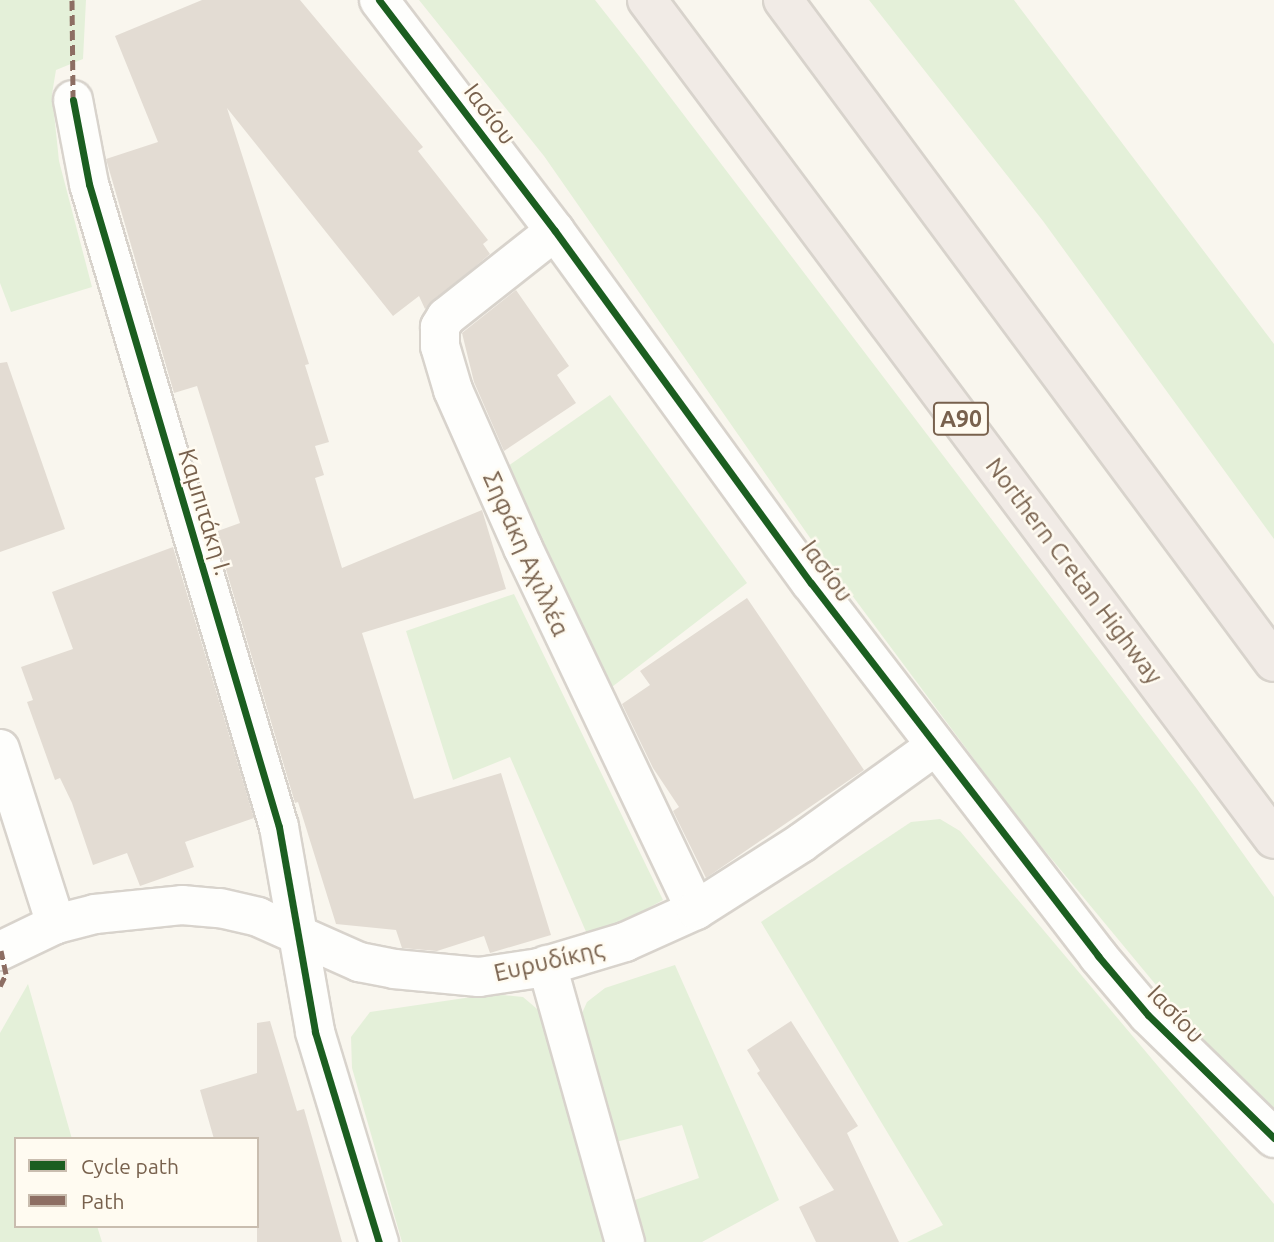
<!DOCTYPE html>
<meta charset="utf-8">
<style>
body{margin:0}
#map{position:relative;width:1274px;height:1242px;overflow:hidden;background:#f9f6ee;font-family:Ubuntu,sans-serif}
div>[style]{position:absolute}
.green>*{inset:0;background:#e4f0d9}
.building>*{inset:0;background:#e3dcd3}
.roads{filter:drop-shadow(2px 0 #d8d3cc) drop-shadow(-2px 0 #d8d3cc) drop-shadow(0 2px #d8d3cc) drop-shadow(0 -2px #d8d3cc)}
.street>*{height:38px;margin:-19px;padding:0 19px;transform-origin:19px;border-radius:19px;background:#fefefc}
.highway>*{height:38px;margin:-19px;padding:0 19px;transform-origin:19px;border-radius:19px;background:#f1ebe6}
.quiet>*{height:5px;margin-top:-2.5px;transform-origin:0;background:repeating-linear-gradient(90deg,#8d6e63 0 10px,transparent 0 15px)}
.cycleway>*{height:7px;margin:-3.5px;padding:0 3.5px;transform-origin:3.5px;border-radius:3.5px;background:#1b5e20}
span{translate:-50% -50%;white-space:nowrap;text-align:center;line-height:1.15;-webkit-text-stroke:5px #fffbf1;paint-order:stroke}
.shield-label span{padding:2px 5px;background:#fffbf1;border:2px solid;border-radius:5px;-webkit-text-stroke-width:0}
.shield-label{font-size:23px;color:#78614d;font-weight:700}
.street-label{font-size:24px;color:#78614d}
.legend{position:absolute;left:14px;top:1137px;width:245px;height:91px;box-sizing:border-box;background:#fffbf1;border:2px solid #c9bdaf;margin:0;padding:9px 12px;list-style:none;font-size:21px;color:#78614d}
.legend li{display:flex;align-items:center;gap:14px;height:35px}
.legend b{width:35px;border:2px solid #c9bdaf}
</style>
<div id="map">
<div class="green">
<div style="clip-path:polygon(0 0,86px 0,83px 59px,56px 70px,52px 94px,59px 161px,92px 287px,11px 312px,0 283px)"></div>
<div style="clip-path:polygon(419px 0,595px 0,639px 56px,1197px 789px,1274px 897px,1274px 1108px,1204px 1043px,1021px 822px,822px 555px,544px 156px)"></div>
<div style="clip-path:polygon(869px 0,1014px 0,1274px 344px,1274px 539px,1043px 221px)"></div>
<div style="clip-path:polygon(610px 395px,747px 583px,608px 690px,501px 471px)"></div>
<div style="clip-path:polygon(514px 594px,663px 900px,623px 922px,587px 934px,510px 757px,453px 780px,406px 631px)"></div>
<div style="clip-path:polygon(940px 819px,960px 831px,1274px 1204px,1274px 1242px,907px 1242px,943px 1225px,761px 922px,911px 822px)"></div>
<div style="clip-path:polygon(675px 965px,779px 1200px,702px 1242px,643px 1242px,632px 1201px,699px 1178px,682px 1125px,612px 1143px,579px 1020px,587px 1002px,605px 988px)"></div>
<div style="clip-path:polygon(28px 984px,72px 1139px,16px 1139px,16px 1226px,97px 1226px,102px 1242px,0 1242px,0 1033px)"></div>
<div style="clip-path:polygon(492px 994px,523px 997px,543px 1014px,610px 1242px,402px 1242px,352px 1068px,351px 1037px,370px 1012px)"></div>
</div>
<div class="building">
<div style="clip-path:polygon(202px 0,300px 0,423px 147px,418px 151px,488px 240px,483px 244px,490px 254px,425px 309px,419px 296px,393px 316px,227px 108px,309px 364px,305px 365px,329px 442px,315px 446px,324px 475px,315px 478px,342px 568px,482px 510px,506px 589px,362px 633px,414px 799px,501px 773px,551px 935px,490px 953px,484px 936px,437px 951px,402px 948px,396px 930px,336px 924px,298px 802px,295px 803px,215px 532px,240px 523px,197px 386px,174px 393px,106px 159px,158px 142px,115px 36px)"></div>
<div style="clip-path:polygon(516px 290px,569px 366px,557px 375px,576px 403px,504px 451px,474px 382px,462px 333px)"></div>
<div style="clip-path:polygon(7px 362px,65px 529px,0 552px,0 363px)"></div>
<div style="clip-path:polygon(173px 547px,254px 818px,185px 842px,194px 867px,140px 886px,127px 853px,93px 865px,72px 803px,60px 778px,55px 780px,27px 702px,33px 700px,21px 667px,73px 649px,52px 592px)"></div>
<div style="clip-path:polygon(747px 598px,864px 770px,706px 878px,673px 811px,679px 807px,653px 768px,622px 704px,650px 685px,640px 671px)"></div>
<div style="clip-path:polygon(270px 1021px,297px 1111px,304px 1109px,342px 1242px,257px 1242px,257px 1139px,214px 1139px,200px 1090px,257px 1073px,257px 1023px)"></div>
<div style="clip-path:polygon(791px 1021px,858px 1126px,847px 1133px,899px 1242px,816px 1242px,799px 1207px,834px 1190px,757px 1073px,760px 1071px,747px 1050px)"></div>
</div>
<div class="roads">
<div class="street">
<div style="left:379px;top:0;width:290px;rotate:52.7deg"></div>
<div style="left:555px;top:231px;width:435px;rotate:54deg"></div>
<div style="left:811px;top:583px;width:471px;rotate:52.4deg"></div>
<div style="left:1098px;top:956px;width:77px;rotate:49.7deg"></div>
<div style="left:1148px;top:1015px;width:176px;rotate:44.3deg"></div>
<div style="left:73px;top:100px;width:86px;rotate:79.2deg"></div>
<div style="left:89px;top:184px;width:670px;rotate:73.54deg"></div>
<div style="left:279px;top:827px;width:208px;rotate:80deg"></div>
<div style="left:315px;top:1032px;width:220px;rotate:73.1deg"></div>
<div style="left:555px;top:231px;width:139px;rotate:141.7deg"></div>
<div style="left:446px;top:317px;width:12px;rotate:121deg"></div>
<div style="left:440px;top:327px;width:19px;rotate:90deg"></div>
<div style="left:440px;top:346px;width:46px;rotate:73.5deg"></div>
<div style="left:453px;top:390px;width:173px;rotate:66.1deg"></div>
<div style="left:523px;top:548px;width:401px;rotate:64.5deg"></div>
<div style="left:0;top:749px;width:184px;rotate:72.3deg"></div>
<div style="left:0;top:951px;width:62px;rotate:-25.7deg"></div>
<div style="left:56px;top:924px;width:40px;rotate:-14.4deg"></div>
<div style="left:95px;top:914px;width:87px;rotate:-5.9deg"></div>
<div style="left:182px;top:905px;width:38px;rotate:5deg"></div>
<div style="left:220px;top:908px;width:39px;rotate:13deg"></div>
<div style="left:258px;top:917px;width:111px;rotate:24deg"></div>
<div style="left:359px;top:962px;width:36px;rotate:11deg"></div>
<div style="left:394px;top:969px;width:85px;rotate:5.4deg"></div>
<div style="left:479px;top:977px;width:61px;rotate:-8.5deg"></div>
<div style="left:539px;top:968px;width:90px;rotate:-16.8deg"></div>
<div style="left:625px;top:942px;width:78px;rotate:-24.3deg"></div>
<div style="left:696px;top:910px;width:125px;rotate:-32.5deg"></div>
<div style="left:801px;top:843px;width:164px;rotate:-35.8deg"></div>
<div style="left:547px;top:965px;width:288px;rotate:74.3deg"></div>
</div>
<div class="highway">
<div style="left:647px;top:0;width:1047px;rotate:53.23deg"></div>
<div style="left:783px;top:0;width:824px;rotate:53.44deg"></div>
</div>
</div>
<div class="quiet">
<div style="left:72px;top:0;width:100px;rotate:89.4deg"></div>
<div style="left:0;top:986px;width:13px;rotate:-63deg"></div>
<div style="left:6px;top:974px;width:24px;rotate:-102deg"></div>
</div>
<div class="cycleway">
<div style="left:379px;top:0;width:290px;rotate:52.7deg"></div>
<div style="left:555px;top:231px;width:435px;rotate:54deg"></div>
<div style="left:811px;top:583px;width:471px;rotate:52.4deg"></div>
<div style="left:1098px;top:956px;width:77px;rotate:49.7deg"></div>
<div style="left:1148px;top:1015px;width:176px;rotate:44.3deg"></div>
<div style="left:73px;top:100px;width:86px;rotate:79.2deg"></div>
<div style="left:89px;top:184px;width:670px;rotate:73.54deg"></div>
<div style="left:279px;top:827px;width:208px;rotate:80deg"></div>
<div style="left:315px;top:1032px;width:220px;rotate:73.1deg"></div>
</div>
<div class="shield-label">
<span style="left:961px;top:419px">Α90</span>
</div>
<div class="street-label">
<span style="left:490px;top:114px;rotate:53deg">Ιασίου</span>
<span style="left:205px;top:512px;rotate:73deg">Καμπιτάκη Ι.</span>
<span style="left:526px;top:554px;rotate:66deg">Σηφάκη Αχιλλέα</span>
<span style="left:827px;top:571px;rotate:54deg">Ιασίου</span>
<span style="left:1074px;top:571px;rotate:53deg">Northern Cretan Highway</span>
<span style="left:549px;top:961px;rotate:-13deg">Ευρυδίκης</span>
<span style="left:1176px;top:1014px;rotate:46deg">Ιασίου</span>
</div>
<ul class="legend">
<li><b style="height:9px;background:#1b5e20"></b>Cycle path</li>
<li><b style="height:9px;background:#8d6e63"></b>Path</li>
</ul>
</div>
